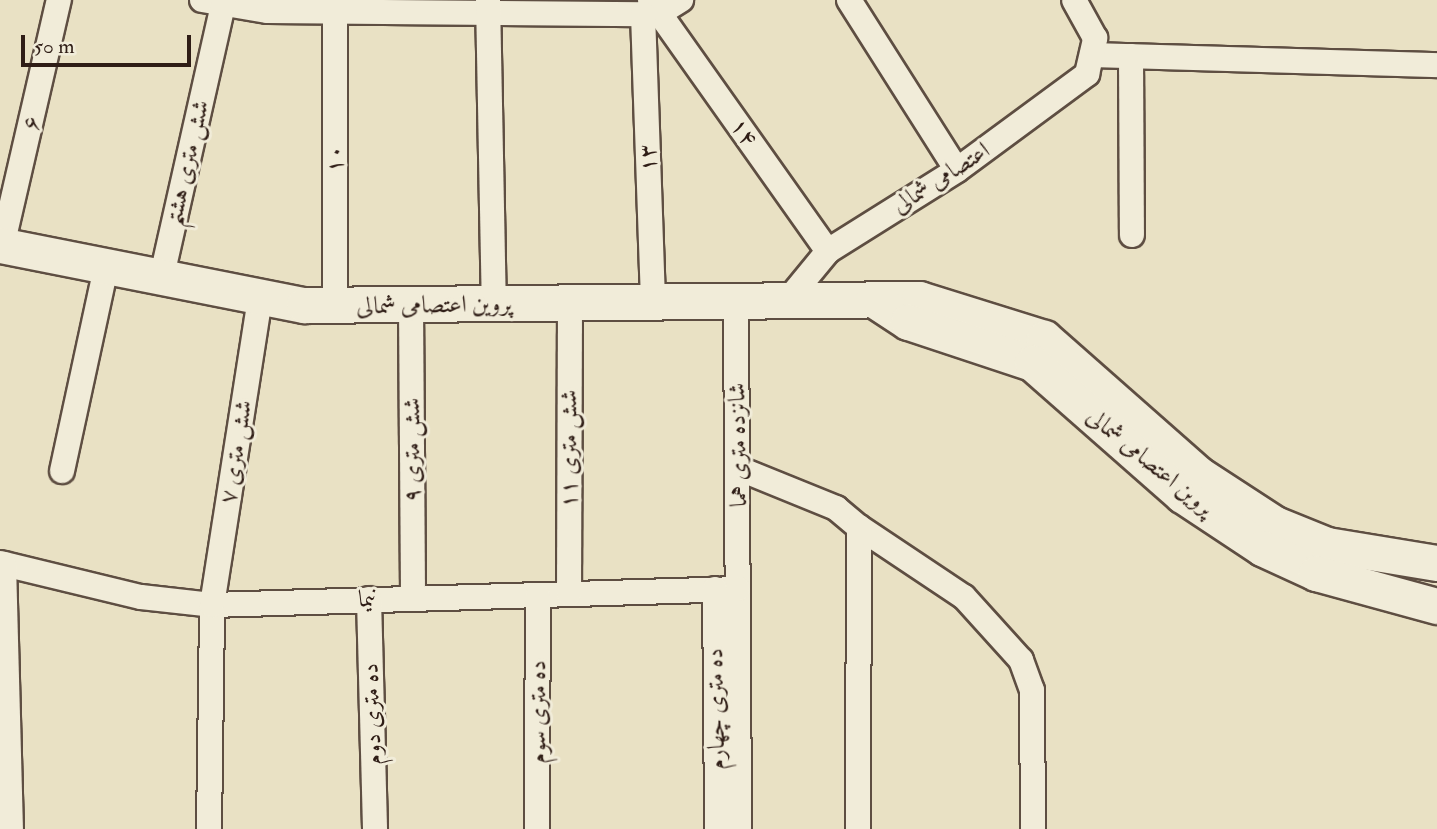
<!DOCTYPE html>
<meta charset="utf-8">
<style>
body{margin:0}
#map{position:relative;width:1437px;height:829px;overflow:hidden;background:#e9e1c4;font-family:"IM FELL Double Pica",Amiri,serif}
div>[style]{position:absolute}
.roads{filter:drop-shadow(2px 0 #5e4e42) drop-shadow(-2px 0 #5e4e42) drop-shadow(0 2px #5e4e42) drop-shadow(0 -2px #5e4e42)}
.minor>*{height:24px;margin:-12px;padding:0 12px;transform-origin:12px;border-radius:12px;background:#f1ecd9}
.secondary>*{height:35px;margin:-17.5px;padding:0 17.5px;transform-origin:17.5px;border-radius:17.5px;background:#f1ecd9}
span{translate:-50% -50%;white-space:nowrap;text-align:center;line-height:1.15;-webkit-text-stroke:6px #f1ecd9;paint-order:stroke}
.street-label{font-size:24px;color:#2f1d16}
.scale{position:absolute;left:21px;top:35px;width:170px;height:32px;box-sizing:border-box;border:4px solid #2f1d16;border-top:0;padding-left:9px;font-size:21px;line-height:24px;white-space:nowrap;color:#2f1d16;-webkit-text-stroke:5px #f1ecd9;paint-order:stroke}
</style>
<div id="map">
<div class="roads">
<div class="minor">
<div style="left:202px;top:0;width:67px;rotate:9.5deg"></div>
<div style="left:268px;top:11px;width:375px;rotate:0.5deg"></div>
<div style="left:643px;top:14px;width:17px;rotate:-3deg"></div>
<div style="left:660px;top:13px;width:25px;rotate:-32deg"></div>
<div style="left:488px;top:0;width:304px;rotate:88.9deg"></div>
<div style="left:650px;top:0;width:308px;rotate:54.7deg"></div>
<div style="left:849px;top:0;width:201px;rotate:57.6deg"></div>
<div style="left:643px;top:14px;width:288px;rotate:88deg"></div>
<div style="left:1095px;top:55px;width:342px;rotate:1.7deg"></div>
<div style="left:1131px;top:56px;width:179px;rotate:89.7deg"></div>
<div style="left:2px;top:246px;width:253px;rotate:-77deg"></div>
<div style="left:161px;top:280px;width:287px;rotate:-77.3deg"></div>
<div style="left:736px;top:301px;width:528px;rotate:89.67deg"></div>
<div style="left:787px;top:301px;width:65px;rotate:-50.6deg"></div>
<div style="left:828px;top:251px;width:152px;rotate:-32.1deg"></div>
<div style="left:957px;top:170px;width:162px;rotate:-36.4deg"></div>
<div style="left:1087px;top:74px;width:37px;rotate:-77deg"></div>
<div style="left:1095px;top:38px;width:43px;rotate:-118.9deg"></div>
<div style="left:335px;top:305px;width:305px;rotate:-90deg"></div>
<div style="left:411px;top:305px;width:290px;rotate:89.6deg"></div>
<div style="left:740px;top:469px;width:104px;rotate:22.1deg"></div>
<div style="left:836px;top:508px;width:30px;rotate:40deg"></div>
<div style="left:859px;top:527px;width:302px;rotate:90.2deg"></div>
<div style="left:62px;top:471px;width:209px;rotate:-77.8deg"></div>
<div style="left:859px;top:527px;width:126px;rotate:33.7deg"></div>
<div style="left:964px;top:597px;width:85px;rotate:47.9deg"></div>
<div style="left:1021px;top:660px;width:32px;rotate:70deg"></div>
<div style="left:1032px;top:690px;width:139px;rotate:89.6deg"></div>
<div style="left:0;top:563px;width:145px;rotate:13.6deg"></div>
<div style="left:141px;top:597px;width:71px;rotate:6.4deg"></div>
<div style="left:212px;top:605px;width:526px;rotate:-1.74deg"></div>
<div style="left:4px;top:564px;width:265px;rotate:88.5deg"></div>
<div style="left:715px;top:589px;width:240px;rotate:89.5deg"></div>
<div style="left:569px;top:594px;width:291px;rotate:-89.8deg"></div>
<div style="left:369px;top:599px;width:230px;rotate:88.5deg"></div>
<div style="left:209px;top:829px;width:224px;rotate:-89.2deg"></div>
<div style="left:212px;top:605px;width:310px;rotate:-81.1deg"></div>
<div style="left:537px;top:829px;width:233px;rotate:-89.8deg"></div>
</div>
<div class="secondary">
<div style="left:0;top:245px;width:310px;rotate:11.2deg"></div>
<div style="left:304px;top:305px;width:615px;rotate:-0.56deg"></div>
<div style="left:919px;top:299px;width:131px;rotate:17.3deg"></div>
<div style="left:1044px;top:338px;width:205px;rotate:41.4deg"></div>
<div style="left:1198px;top:474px;width:92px;rotate:33deg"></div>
<div style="left:1275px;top:524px;width:56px;rotate:22deg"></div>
<div style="left:1327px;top:545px;width:111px;rotate:9.3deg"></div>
<div style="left:873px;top:299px;width:42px;rotate:33.3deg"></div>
<div style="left:908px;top:322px;width:131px;rotate:18.3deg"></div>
<div style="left:1032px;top:363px;width:200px;rotate:41.3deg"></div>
<div style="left:1182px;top:495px;width:96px;rotate:33.5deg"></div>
<div style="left:1262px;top:548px;width:60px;rotate:24.8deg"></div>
<div style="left:1316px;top:573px;width:125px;rotate:15.3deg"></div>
</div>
</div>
<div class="street-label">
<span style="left:31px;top:123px;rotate:-77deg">۶</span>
<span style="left:744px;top:132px;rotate:55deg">۱۴</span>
<span style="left:648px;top:158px;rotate:-92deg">۱۳</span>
<span style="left:335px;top:159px;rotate:-90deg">۱۰</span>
<span style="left:187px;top:163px;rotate:-77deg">شش متری هشتم</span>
<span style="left:941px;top:178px;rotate:-33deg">اعتصامی شمالی</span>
<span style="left:434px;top:305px;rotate:-1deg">پروین اعتصامی شمالی</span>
<span style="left:738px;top:445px;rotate:-91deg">شانزده متری هما</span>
<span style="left:569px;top:449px;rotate:-90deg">۱۱ شش متری</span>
<span style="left:412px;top:450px;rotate:-90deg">۹ شش متری</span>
<span style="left:236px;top:452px;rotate:-81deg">۷ شش متری</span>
<span style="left:1150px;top:462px;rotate:39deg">پروین اعتصامی شمالی</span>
<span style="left:367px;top:599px;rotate:-3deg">نیما</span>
<span style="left:716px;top:709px;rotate:-91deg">ده متری چهارم</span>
<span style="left:538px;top:712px;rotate:-90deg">ده متری سوم</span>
<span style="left:372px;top:714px;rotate:-92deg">ده متری دوم</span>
</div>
<div class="scale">50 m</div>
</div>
